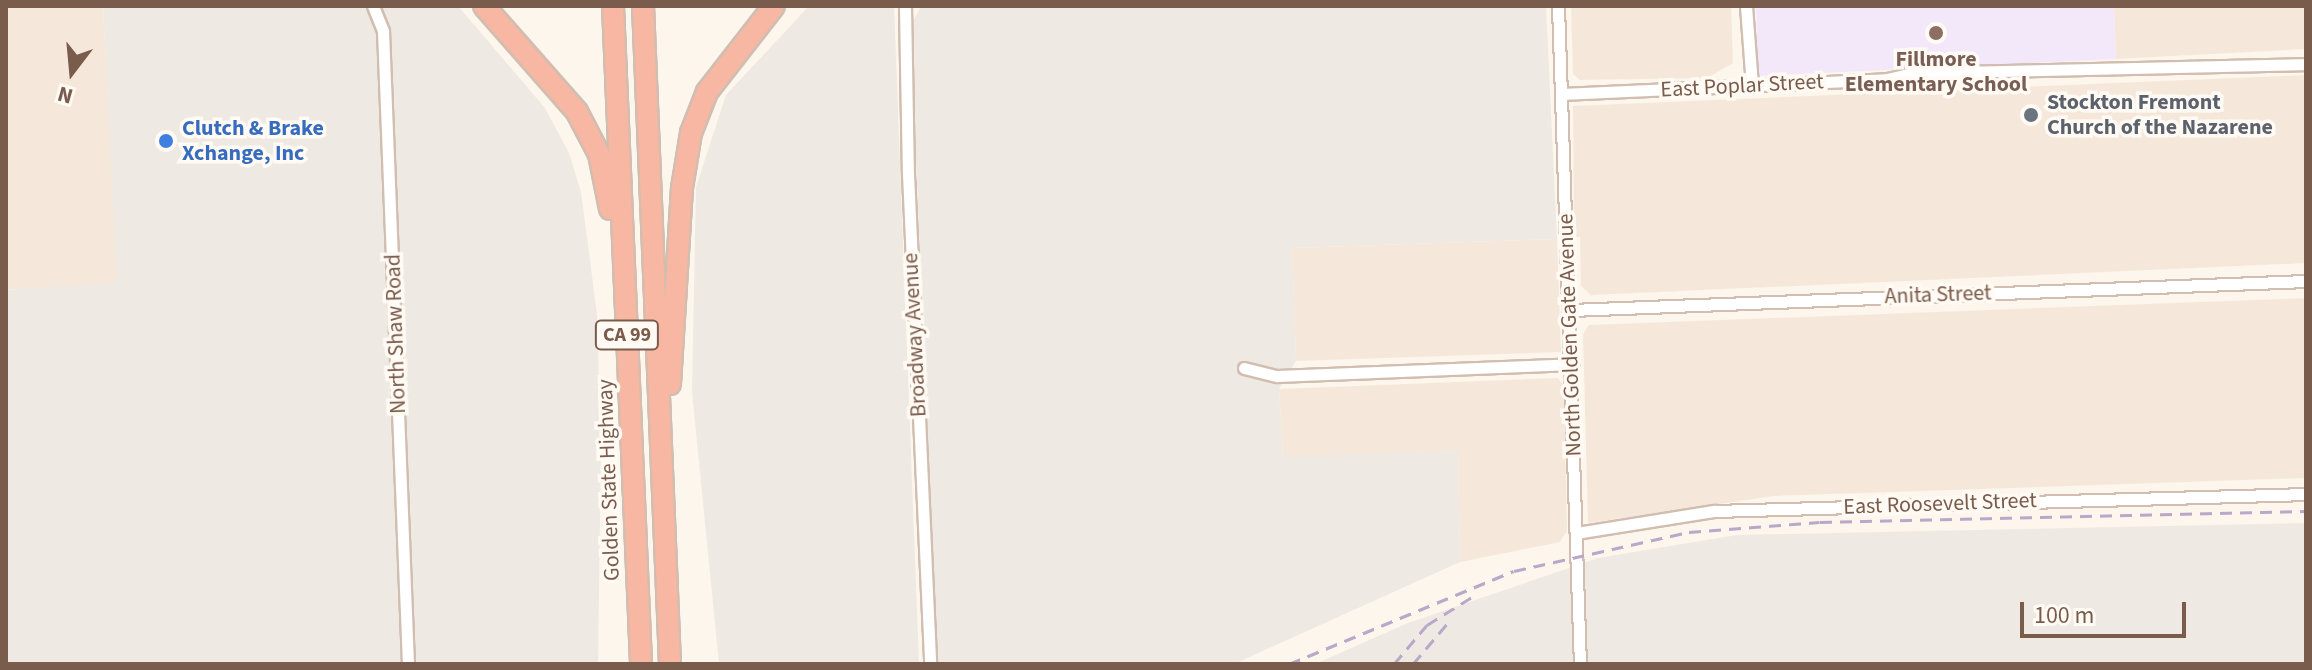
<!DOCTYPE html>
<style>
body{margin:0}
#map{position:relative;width:2312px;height:670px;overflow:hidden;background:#fdf6ec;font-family:"Source Sans 3",sans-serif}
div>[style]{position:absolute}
.residential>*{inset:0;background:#f5e8da}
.industrial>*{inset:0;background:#efe9e4}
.education>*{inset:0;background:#f3e8fa}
.roads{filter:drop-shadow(2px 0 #d1beb0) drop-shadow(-2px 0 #d1beb0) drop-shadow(0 2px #d1beb0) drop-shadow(0 -2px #d1beb0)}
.street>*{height:11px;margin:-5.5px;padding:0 5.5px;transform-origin:5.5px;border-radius:5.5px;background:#fff}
.highway>*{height:20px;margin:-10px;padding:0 10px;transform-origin:10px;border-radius:10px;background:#f7b7a3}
.rail>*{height:3px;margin-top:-1.5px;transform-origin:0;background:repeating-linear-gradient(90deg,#b9a8c9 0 12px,transparent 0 20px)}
.dots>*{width:22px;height:22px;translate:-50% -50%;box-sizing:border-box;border:4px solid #fffaf3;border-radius:50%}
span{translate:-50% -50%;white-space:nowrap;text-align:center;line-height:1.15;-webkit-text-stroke:7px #fffaf3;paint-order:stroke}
.shield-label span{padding:2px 6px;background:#fffaf3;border:2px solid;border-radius:6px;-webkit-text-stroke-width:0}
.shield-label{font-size:20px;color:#7a5c4d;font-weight:700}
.education-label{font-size:22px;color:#785e54;font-weight:700}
.street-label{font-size:22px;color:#7a5c4d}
.worship-label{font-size:22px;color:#5b616d;font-weight:700}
.left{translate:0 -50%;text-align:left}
.shop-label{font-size:22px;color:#366cbe;font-weight:700}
.frame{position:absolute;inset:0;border:8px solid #7a5c4d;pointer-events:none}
.north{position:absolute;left:32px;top:32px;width:80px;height:80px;-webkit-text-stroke:6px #fffaf3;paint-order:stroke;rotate:196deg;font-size:22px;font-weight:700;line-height:32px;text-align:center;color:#7a5c4d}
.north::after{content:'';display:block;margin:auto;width:28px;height:36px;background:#7a5c4d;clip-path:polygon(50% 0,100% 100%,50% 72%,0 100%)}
.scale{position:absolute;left:2020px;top:602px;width:166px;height:36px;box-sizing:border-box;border:4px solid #7a5c4d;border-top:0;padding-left:10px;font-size:24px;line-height:28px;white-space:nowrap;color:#7a5c4d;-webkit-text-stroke:6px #fffaf3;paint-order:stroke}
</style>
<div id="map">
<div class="residential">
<div style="clip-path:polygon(6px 6px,103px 6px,118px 284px,6px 290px)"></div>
<div style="clip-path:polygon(1571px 6px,1731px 6px,1733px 63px,1707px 78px,1580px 80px,1573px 74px)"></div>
<div style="clip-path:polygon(2114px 6px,2306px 6px,2306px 49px,2116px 59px)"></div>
<div style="clip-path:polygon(2306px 75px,2306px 263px,1591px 295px,1581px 286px,1580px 237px,1574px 237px,1573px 106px)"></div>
<div style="clip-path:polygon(1557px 239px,1561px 352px,1296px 361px,1292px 248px)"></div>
<div style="clip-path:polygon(2306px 298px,2306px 478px,1774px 496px,1588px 523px,1583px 334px,1589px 325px)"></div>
<div style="clip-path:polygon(1558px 378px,1564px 386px,1567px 531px,1560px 542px,1460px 562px,1458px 451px,1283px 458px,1279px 389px)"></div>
</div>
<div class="industrial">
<div style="clip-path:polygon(103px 6px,458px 6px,545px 108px,569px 153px,581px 192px,597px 314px,601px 447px,598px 664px,6px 664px,6px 290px,117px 283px)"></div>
<div style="clip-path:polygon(809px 6px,894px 6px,919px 664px,719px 664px,692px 392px,696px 187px,726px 95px)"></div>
<div style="clip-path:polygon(921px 6px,1546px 6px,1557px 239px,1292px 248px,1296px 361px,1279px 389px,1283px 457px,1458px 451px,1460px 562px,1234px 664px,938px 664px,910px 27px)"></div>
<div style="clip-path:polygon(2306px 523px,2306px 664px,1315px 664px,1408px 623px,1598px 558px,1737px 535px)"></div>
</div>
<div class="education">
<div style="clip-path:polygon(1756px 6px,2114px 6px,2116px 59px,1758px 76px)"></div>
</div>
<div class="roads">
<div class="street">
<div style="left:373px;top:6px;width:27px;rotate:68deg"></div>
<div style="left:383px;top:31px;width:633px;rotate:87.74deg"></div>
<div style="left:905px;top:6px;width:168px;rotate:89deg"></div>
<div style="left:908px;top:174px;width:490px;rotate:87.4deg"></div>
<div style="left:1558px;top:6px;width:658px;rotate:88.09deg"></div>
<div style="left:1746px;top:6px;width:80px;rotate:85.7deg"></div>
<div style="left:1561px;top:94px;width:326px;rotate:-2.6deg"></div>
<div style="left:1887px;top:79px;width:26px;rotate:-13deg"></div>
<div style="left:1912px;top:73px;width:394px;rotate:-1.3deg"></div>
<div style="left:1571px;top:310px;width:736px;rotate:-2.26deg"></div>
<div style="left:1244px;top:368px;width:34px;rotate:14deg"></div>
<div style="left:1277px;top:376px;width:296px;rotate:-2.3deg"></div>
<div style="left:1576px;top:533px;width:140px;rotate:-9.1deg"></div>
<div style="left:1714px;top:511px;width:592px;rotate:-1.64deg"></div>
</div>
<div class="highway">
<div style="left:484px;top:6px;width:141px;rotate:48.7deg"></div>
<div style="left:577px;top:112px;width:47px;rotate:62.4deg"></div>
<div style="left:599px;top:154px;width:56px;rotate:78.7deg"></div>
<div style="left:613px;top:6px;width:659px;rotate:87.56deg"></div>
<div style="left:643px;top:6px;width:659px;rotate:87.65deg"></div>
<div style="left:670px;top:384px;width:196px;rotate:-86.5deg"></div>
<div style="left:682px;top:188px;width:56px;rotate:-80.7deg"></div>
<div style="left:691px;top:133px;width:44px;rotate:-68.7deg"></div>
<div style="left:707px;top:92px;width:109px;rotate:-52.1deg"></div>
</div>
</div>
<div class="rail">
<div style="left:1289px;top:664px;width:243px;rotate:-22.5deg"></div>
<div style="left:1514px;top:571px;width:179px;rotate:-12.6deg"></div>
<div style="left:1689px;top:532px;width:131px;rotate:-4.4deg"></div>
<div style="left:1820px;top:522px;width:486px;rotate:-1.3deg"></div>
<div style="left:1394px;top:664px;width:51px;rotate:-49.8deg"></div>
<div style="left:1427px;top:625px;width:53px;rotate:-31.9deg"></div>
<div style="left:1413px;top:664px;width:59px;rotate:-49.8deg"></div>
</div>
<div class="dots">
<div style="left:1936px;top:33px;background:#8d6e63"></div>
<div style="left:2031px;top:115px;background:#6b7280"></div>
<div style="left:166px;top:141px;background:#3f7fe0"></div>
</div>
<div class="shield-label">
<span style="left:627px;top:335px">CA 99</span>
</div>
<div class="education-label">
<span style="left:1936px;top:72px">Fillmore<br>Elementary School</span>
</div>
<div class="street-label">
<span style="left:1742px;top:86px;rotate:-3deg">East Poplar Street</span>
<span style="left:1938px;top:295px;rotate:-2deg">Anita Street</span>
<span style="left:396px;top:334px;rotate:-92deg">North Shaw Road</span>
<span style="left:915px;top:335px;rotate:-93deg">Broadway Avenue</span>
<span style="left:1570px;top:335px;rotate:-92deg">North Golden Gate Avenue</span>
<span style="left:609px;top:480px;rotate:-92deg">Golden State Highway</span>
<span style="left:1940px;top:504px;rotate:-2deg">East Roosevelt Street</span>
</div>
<div class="worship-label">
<span class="left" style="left:2047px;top:115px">Stockton Fremont<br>Church of the Nazarene</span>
</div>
<div class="shop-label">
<span class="left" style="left:182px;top:141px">Clutch &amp; Brake<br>Xchange, Inc</span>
</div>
<div class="frame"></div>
<div class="north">N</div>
<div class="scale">100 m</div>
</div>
